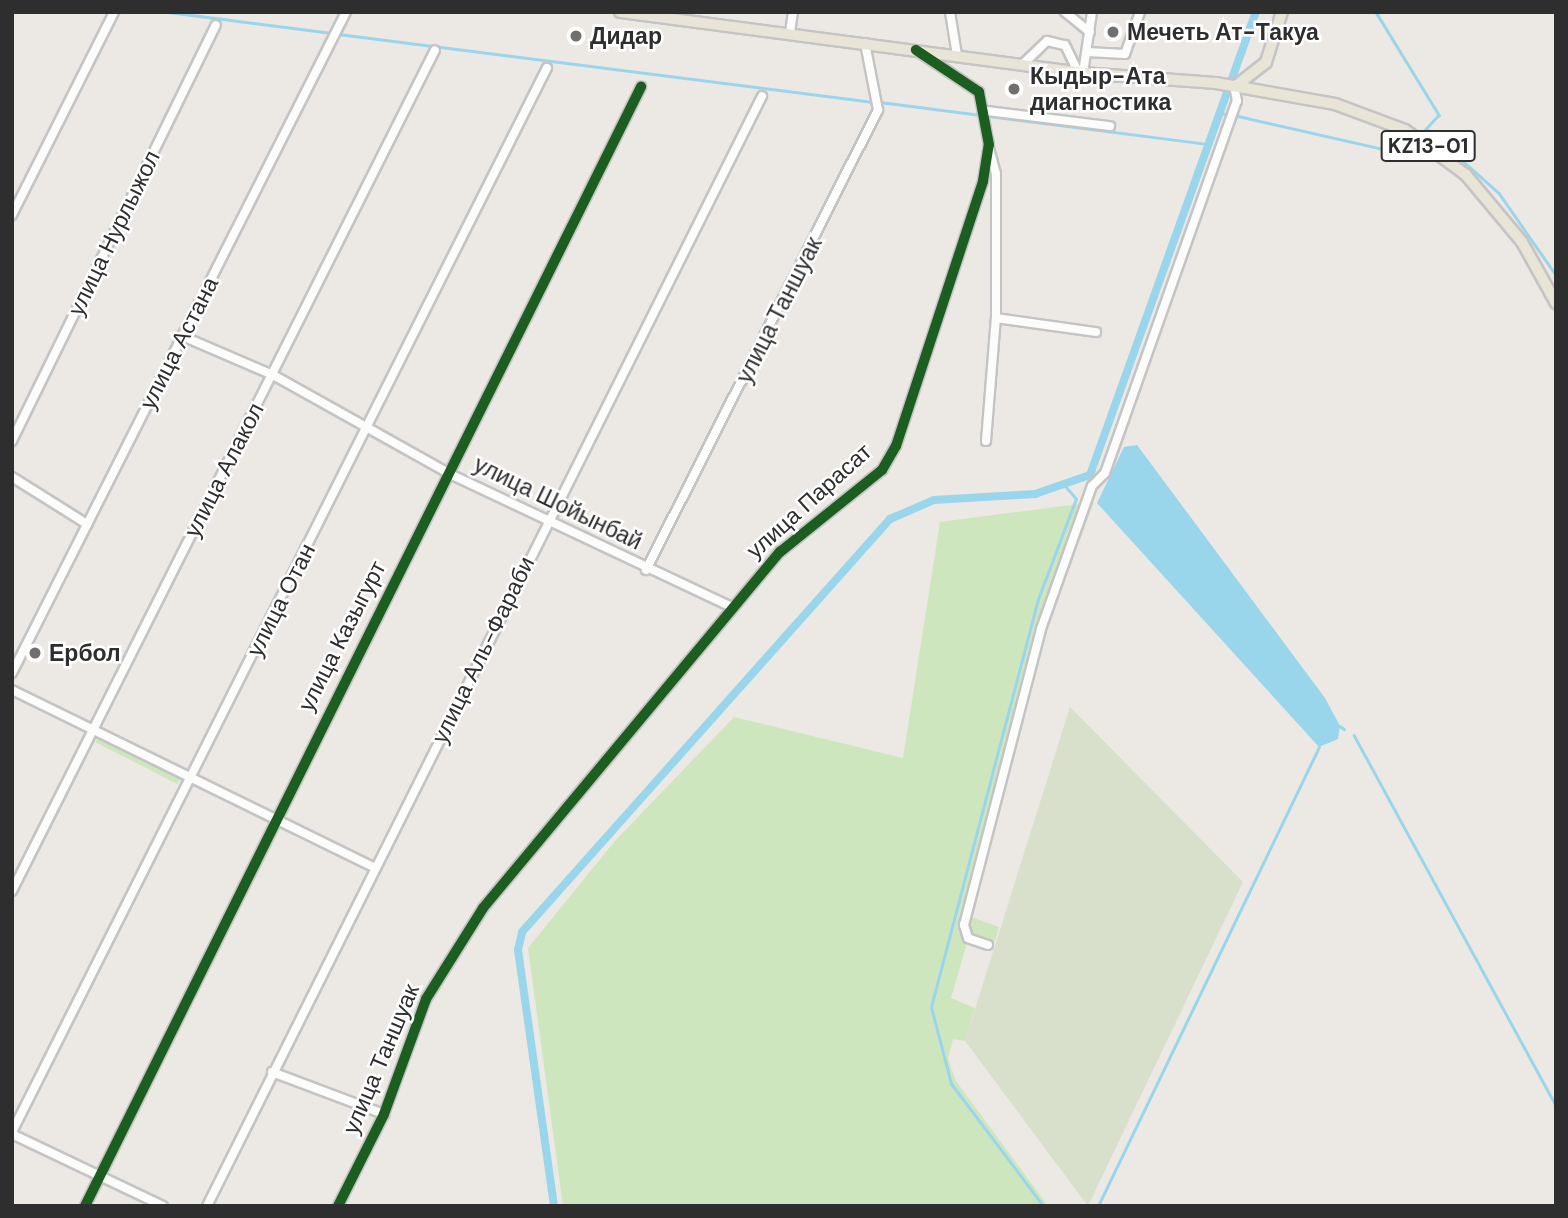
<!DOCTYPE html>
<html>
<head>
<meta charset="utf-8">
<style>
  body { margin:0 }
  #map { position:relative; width:1568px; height:1218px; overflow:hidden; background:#ece8e4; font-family:"DM Sans",sans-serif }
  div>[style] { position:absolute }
  .green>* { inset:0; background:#cee6be; transform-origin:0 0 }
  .cemetery>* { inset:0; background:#d8e0cc }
  .water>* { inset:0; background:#99d6ec }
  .stream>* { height:2.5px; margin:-1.25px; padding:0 1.25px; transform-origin:1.25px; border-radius:1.25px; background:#99d6ec }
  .canal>* { height:8px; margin:-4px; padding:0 4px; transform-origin:4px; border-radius:4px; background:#99d6ec }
  .roads { filter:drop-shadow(2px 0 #c5c4c5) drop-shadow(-2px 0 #c5c4c5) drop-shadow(0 2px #c5c4c5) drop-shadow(0 -2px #c5c4c5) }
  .minor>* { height:8px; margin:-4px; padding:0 4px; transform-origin:4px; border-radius:4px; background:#fcfcfb }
  .major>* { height:10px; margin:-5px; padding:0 5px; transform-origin:5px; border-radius:5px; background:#e8e4d6 }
  .cycleway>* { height:10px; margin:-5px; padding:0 5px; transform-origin:5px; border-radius:5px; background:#1b5e20 }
  .dots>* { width:19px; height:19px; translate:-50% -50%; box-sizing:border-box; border:4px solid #fff; border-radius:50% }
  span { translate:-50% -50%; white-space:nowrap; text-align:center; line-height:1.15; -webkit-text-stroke:5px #fff; paint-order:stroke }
  .shield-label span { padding:2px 5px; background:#fff; border:2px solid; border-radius:5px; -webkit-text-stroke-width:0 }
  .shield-label { font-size:21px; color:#2e2e2e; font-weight:700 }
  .poi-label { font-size:23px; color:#2e2e2e; font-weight:700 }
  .left { translate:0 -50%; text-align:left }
  .street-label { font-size:23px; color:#2e2e2e }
  .frame { position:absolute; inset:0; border:14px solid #2e2e2e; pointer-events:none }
</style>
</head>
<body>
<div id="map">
  <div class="green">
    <i style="clip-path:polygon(1094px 502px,1047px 628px,972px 912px,971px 917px,999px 927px,995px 941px,970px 933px,951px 998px,975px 1008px,965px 1041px,953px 1039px,948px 1059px,956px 1081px,1048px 1206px,563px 1206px,528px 948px,614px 842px,734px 717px,903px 758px,940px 522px)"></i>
    <i style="left:103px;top:727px;width:92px;height:17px;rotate:27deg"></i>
  </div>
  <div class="cemetery">
    <i style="clip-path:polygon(1070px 707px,1243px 882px,1088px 1206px,965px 1041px)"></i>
  </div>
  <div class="water">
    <i style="clip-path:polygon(1137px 445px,1325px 698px,1340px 726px,1338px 739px,1319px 747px,1097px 503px,1124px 447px)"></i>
  </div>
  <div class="stream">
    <i style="left:168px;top:12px;width:165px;rotate:7.3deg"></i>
    <i style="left:1376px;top:12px;width:121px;rotate:58.5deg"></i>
    <i style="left:1439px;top:115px;width:25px;rotate:132deg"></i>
    <i style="left:338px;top:34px;width:539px;rotate:7.24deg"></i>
    <i style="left:880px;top:102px;width:333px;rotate:7.3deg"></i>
    <i style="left:1221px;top:113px;width:5px;rotate:11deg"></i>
    <i style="left:1238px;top:116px;width:176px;rotate:12.8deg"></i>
    <i style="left:1410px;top:155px;width:6px;rotate:-51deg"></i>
    <i style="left:1428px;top:130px;width:95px;rotate:41.6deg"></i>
    <i style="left:1499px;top:193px;width:100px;rotate:55.2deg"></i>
    <i style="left:1340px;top:726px;width:5px;rotate:37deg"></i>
    <i style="left:1354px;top:735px;width:422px;rotate:61.4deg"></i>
    <i style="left:1043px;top:1206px;width:153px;rotate:-127deg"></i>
    <i style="left:951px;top:1084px;width:80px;rotate:-104.6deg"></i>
    <i style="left:931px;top:1007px;width:419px;rotate:-75.3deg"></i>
    <i style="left:1037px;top:602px;width:110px;rotate:-69.3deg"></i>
    <i style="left:1076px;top:499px;width:18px;rotate:-131deg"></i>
    <i style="left:1098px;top:1206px;width:509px;rotate:-64.29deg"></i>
  </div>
  <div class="canal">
    <i style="left:554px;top:1206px;width:259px;rotate:-98deg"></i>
    <i style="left:518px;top:950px;width:18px;rotate:-77deg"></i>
    <i style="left:522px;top:932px;width:553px;rotate:-48.3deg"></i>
    <i style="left:890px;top:519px;width:48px;rotate:-23.4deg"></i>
    <i style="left:934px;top:500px;width:101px;rotate:-3.4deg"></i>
    <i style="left:1035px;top:494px;width:58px;rotate:-19.1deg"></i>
    <i style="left:1090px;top:475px;width:492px;rotate:-70.3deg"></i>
  </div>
  <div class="roads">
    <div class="minor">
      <i style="left:950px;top:12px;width:44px;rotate:80.8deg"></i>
      <i style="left:1065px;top:12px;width:32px;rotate:39deg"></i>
      <i style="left:790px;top:33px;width:21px;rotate:-82deg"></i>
      <i style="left:1087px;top:52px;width:38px;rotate:3deg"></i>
      <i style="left:1125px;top:54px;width:45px;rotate:-70.3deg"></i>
      <i style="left:1023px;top:64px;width:33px;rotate:-44deg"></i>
      <i style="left:1047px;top:41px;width:18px;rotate:13deg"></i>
      <i style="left:1065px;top:45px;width:30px;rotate:64deg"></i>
      <i style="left:1083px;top:73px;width:62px;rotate:-81.6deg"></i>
      <i style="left:987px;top:111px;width:124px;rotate:7deg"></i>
      <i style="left:12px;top:215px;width:227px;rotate:-63.3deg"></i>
      <i style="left:996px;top:318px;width:101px;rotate:8deg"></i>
      <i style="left:182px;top:336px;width:99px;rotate:23.2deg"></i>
      <i style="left:273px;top:375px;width:201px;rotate:29.2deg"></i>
      <i style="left:448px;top:473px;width:313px;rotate:25.3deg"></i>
      <i style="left:12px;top:441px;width:463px;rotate:-63.9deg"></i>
      <i style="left:986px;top:441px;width:123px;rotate:-85.4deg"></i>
      <i style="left:996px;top:318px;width:144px;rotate:-90deg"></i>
      <i style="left:996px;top:174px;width:27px;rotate:-105deg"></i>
      <i style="left:12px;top:477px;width:89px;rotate:32.1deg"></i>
      <i style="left:646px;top:570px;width:515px;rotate:-63.24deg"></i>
      <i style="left:878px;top:110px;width:68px;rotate:-101deg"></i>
      <i style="left:12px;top:673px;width:741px;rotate:-63.19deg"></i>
      <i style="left:12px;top:690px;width:404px;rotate:26.1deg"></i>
      <i style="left:12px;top:891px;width:941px;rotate:-63.3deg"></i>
      <i style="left:988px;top:945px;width:21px;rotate:-161deg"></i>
      <i style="left:968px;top:938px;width:14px;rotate:-107deg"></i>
      <i style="left:964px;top:925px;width:306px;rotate:-75.4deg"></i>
      <i style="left:1041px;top:629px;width:152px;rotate:-70.4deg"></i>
      <i style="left:1092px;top:486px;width:18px;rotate:-45deg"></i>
      <i style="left:1105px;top:473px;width:48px;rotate:-70.4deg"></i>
      <i style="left:1121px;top:428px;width:347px;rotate:-70.5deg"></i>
      <i style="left:1237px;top:101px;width:15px;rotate:-101deg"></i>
      <i style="left:272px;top:1072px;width:120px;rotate:20.6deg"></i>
      <i style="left:12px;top:1132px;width:1191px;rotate:-63.31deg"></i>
      <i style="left:12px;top:1134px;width:167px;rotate:25.5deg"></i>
      <i style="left:85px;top:1206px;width:1250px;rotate:-63.58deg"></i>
      <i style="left:207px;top:1206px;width:1241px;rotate:-63.43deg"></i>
      <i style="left:338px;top:1206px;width:103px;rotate:-63.4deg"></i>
      <i style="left:384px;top:1114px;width:122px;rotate:-69.9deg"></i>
      <i style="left:426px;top:999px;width:107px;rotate:-57.9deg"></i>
      <i style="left:483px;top:908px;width:464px;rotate:-50.2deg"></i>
      <i style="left:780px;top:552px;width:131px;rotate:-38.8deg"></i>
      <i style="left:882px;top:470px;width:28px;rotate:-60deg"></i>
      <i style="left:896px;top:446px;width:279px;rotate:-71.8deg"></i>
      <i style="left:983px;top:181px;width:36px;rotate:-81deg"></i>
      <i style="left:989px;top:145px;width:54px;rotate:-100.7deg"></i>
      <i style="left:979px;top:92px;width:72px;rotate:-146.3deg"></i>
    </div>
    <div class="major">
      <i style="left:620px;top:12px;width:467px;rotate:7.5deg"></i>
      <i style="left:1083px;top:73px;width:133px;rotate:4.3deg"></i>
      <i style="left:1216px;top:83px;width:121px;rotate:10deg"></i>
      <i style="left:1335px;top:104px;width:75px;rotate:20.4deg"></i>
      <i style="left:1405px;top:130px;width:76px;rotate:36.4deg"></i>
      <i style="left:1466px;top:175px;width:87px;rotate:50.1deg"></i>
      <i style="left:1522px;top:242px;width:70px;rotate:60.9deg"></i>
      <i style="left:1237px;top:85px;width:37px;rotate:-38deg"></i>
      <i style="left:1266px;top:62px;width:52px;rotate:-72.3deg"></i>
    </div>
  </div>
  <div class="cycleway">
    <i style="left:85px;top:1206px;width:1250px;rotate:-63.58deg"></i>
    <i style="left:338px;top:1206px;width:103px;rotate:-63.4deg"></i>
    <i style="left:384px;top:1114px;width:122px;rotate:-69.9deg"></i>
    <i style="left:426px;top:999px;width:107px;rotate:-57.9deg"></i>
    <i style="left:483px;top:908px;width:464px;rotate:-50.2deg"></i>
    <i style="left:780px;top:552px;width:131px;rotate:-38.8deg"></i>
    <i style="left:882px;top:470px;width:28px;rotate:-60deg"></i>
    <i style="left:896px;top:446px;width:279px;rotate:-71.8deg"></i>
    <i style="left:983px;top:181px;width:36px;rotate:-81deg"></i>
    <i style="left:989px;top:145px;width:54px;rotate:-100.7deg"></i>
    <i style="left:979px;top:92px;width:76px;rotate:-146.3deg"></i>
  </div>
  <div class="dots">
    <i style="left:1113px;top:32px;background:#706f6e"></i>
    <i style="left:576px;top:36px;background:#706f6e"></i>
    <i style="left:1014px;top:89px;background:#706f6e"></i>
    <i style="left:35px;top:653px;background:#706f6e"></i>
  </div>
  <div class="shield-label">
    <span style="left:1428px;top:146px">KZ13-01</span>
  </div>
  <div class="poi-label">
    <span class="left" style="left:1127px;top:32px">Мечеть Ат-Такуа</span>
    <span class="left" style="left:590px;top:36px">Дидар</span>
    <span class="left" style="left:1030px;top:89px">Кыдыр-Ата<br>диагностика</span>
    <span class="left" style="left:49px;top:653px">Ербол</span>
  </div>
  <div class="street-label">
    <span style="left:114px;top:233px;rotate:-64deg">улица Нурлыжол</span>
    <span style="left:779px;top:310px;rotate:-63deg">улица Таншуак</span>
    <span style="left:179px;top:343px;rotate:-63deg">улица Астана</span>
    <span style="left:224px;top:470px;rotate:-63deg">улица Алакол</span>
    <span style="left:809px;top:501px;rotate:-42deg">улица Парасат</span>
    <span style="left:558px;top:503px;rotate:26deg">улица Шойынбай</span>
    <span style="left:281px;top:600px;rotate:-63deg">улица Отан</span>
    <span style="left:342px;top:636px;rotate:-63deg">улица Казыгурт</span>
    <span style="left:483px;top:650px;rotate:-64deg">улица Аль-Фараби</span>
    <span style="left:381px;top:1059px;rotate:-67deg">улица Таншуак</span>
  </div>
  <div class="frame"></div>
</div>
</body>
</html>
